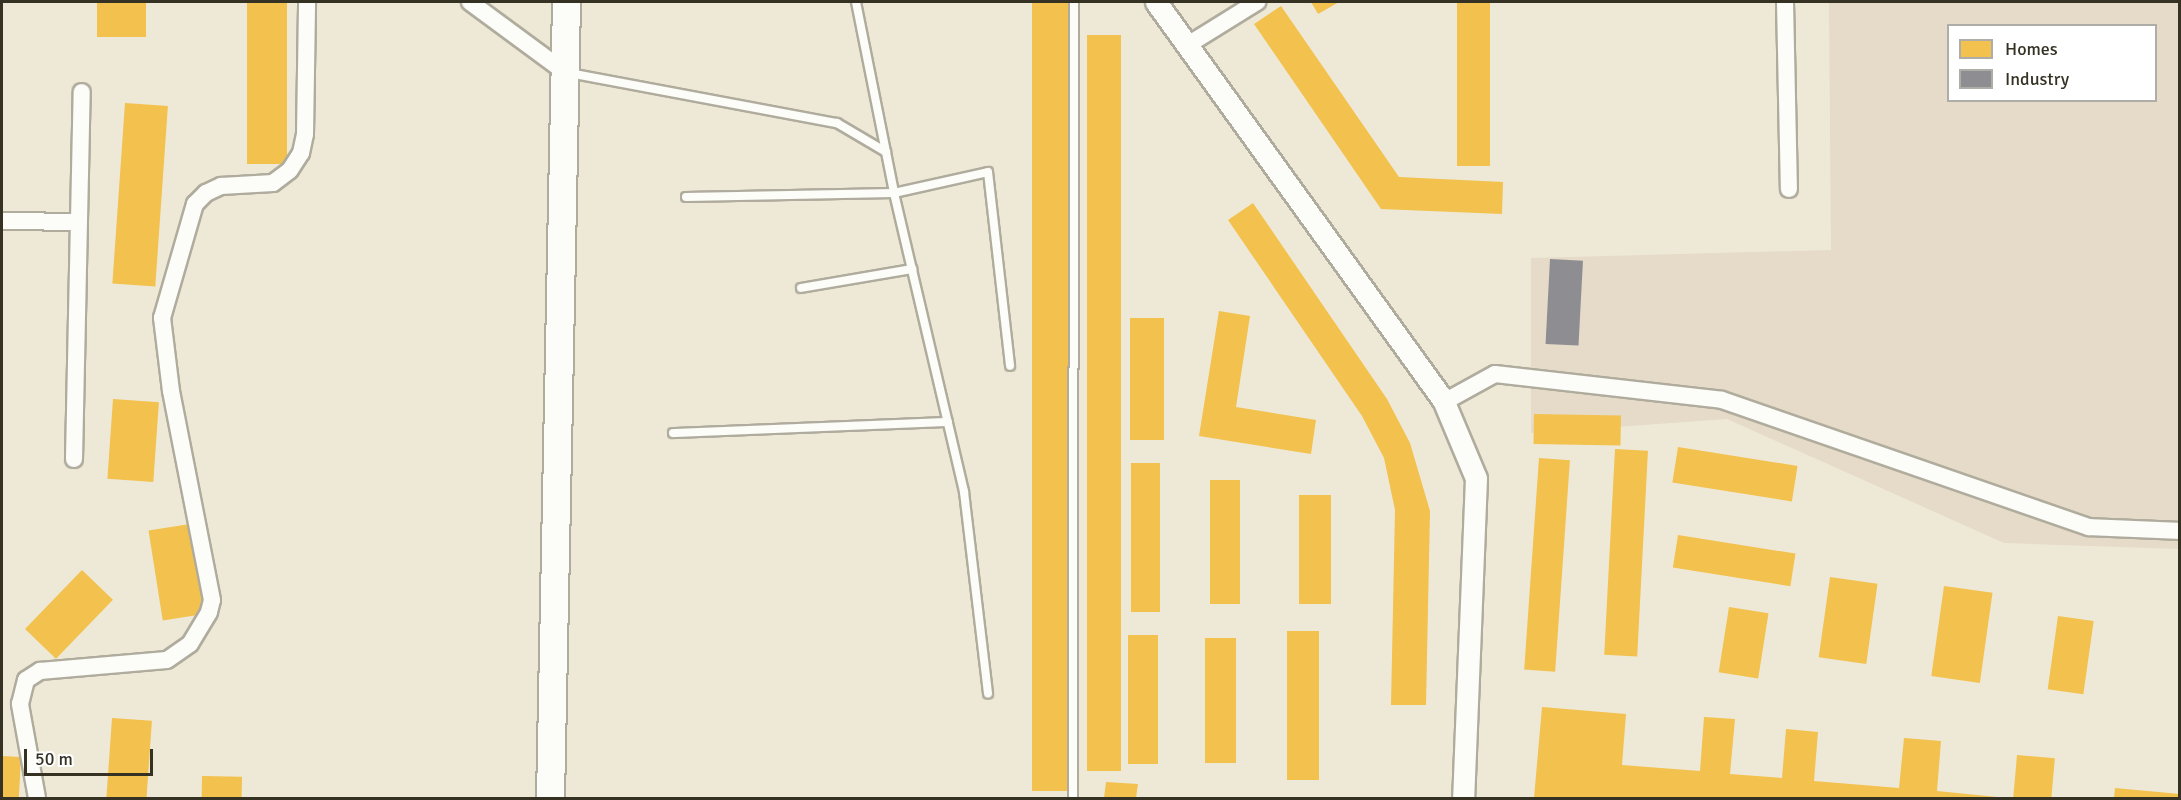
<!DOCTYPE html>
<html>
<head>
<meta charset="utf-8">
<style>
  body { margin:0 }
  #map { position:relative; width:2181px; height:800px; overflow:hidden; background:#eee9d6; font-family:Signika,sans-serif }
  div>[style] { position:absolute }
  .industrial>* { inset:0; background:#e6dac8 }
  .homes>* { inset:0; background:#f2c14e; transform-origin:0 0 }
  .industry>* { inset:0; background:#8d8d92; transform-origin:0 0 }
  .roads { filter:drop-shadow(2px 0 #b0ac9d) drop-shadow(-2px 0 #b0ac9d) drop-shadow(0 2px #b0ac9d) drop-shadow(0 -2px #b0ac9d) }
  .service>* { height:8px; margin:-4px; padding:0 4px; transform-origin:4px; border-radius:4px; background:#fcfcf9 }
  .minor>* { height:16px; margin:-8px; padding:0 8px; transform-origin:8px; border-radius:8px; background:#fcfcf9 }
  .tertiary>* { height:21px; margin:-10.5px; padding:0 10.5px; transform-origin:10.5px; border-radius:10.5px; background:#fcfcf9 }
  .primary>* { height:27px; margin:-13.5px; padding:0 13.5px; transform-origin:13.5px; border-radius:13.5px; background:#fcfcf9 }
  span { translate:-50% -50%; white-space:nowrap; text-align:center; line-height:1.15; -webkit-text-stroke:6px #fff; paint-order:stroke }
  .frame { position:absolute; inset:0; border:3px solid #353224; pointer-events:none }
  .legend { position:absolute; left:1947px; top:24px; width:210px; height:78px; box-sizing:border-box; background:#fff; border:2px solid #aeada7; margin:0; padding:8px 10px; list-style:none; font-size:18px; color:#353224 }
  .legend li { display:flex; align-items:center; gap:12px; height:30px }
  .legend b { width:30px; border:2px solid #aeada7 }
  .scale { position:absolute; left:24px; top:749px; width:129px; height:27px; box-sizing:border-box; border:3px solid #353224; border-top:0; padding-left:8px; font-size:18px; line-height:21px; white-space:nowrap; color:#353224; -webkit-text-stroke:4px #fff; paint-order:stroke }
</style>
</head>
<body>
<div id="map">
  <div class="industrial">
    <i style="clip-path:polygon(evenodd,1829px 2px,2179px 2px,2179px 549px,2004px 543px,1727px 419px,1531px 433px,1531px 258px,1831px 250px,1829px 2px,1948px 26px,2156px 26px,2156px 100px,1948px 100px,1948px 26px)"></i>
  </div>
  <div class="homes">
    <i style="left:97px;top:2px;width:49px;height:35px"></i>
    <i style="left:247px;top:2px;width:40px;height:162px"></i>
    <i style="left:1032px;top:2px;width:36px;height:789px"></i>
    <i style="clip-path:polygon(1311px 2px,1339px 2px,1318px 14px)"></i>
    <i style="left:1457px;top:2px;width:33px;height:164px"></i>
    <i style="clip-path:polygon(1281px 6px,1399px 177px,1503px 182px,1502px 214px,1381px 209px,1254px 24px)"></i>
    <i style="left:1087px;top:35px;width:34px;height:736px"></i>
    <i style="left:125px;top:103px;width:43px;height:181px;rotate:4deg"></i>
    <i style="clip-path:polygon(1253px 203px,1387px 399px,1410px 443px,1430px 511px,1426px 705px,1391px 705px,1395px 510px,1384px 458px,1362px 416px,1228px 220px)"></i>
    <i style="clip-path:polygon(1219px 311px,1250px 316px,1236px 407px,1316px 420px,1311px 454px,1199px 436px)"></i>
    <i style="left:1130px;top:318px;width:34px;height:122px"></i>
    <i style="left:113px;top:399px;width:46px;height:80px;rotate:4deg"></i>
    <i style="left:1534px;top:414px;width:87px;height:30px;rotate:1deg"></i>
    <i style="left:1678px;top:447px;width:121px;height:36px;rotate:9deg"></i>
    <i style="left:1615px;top:449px;width:33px;height:206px;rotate:3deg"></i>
    <i style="left:1539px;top:458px;width:31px;height:212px;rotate:4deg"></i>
    <i style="left:1131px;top:463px;width:29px;height:149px"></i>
    <i style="left:1210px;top:480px;width:30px;height:124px"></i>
    <i style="left:1299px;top:495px;width:32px;height:109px"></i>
    <i style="left:190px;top:524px;width:91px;height:42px;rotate:81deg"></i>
    <i style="left:1678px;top:535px;width:119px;height:33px;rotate:9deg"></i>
    <i style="left:82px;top:570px;width:43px;height:82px;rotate:44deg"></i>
    <i style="left:1830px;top:577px;width:48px;height:81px;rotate:8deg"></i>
    <i style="left:1944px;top:586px;width:49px;height:91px;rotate:8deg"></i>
    <i style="left:1729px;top:607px;width:40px;height:66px;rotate:9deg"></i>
    <i style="left:2058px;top:616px;width:36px;height:74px;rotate:8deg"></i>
    <i style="left:1287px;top:631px;width:32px;height:149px"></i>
    <i style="left:1128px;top:635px;width:30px;height:129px"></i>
    <i style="left:1205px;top:638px;width:31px;height:125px"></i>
    <i style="clip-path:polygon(1542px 707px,1626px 714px,1622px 765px,1700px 771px,1704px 717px,1735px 719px,1730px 774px,1782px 778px,1786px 729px,1818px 732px,1814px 781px,1899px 788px,1904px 738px,1941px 741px,1937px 791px,2007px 798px,1534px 798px)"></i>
    <i style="left:112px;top:718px;width:40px;height:80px;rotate:4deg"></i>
    <i style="left:2017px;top:755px;width:38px;height:43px;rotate:5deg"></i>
    <i style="left:2px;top:756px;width:19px;height:42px;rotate:3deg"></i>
    <i style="left:202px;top:776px;width:40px;height:22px;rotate:1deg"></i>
    <i style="clip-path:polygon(1106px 782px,1138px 784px,1136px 798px,1104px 798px)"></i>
    <i style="clip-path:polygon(2115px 788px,2180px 794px,2180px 798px,2114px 798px)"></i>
  </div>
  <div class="industry">
    <i style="left:1550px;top:259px;width:33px;height:85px;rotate:3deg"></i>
  </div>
  <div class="roads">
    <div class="service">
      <i style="left:856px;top:2px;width:195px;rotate:78.7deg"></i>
      <i style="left:894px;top:193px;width:307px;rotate:76.8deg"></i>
      <i style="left:964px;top:492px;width:203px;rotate:83.2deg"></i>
      <i style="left:569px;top:73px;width:273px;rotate:10.6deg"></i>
      <i style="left:837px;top:123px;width:57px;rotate:30.6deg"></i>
      <i style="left:686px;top:197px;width:208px;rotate:-1.1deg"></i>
      <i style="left:894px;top:193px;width:96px;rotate:-12.6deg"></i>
      <i style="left:988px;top:172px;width:195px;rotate:83.5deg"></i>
      <i style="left:801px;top:288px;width:113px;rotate:-9.7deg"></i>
      <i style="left:673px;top:433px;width:275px;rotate:-2.3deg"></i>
      <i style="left:1073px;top:798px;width:796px;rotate:-89.93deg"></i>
    </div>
    <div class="minor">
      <i style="left:470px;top:2px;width:118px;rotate:36.4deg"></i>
      <i style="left:1785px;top:2px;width:187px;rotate:88.8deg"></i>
      <i style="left:1186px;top:46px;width:84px;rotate:-31.8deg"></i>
      <i style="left:2px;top:221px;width:77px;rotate:0.7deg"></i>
      <i style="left:1444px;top:402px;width:58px;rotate:-28.8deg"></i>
      <i style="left:1495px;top:374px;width:228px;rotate:6.5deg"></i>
      <i style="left:1722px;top:400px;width:388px;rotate:19.1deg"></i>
      <i style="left:2089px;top:527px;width:91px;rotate:2.5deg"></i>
      <i style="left:74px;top:459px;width:367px;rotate:-88.8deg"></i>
      <i style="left:37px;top:798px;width:96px;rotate:-100.3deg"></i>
      <i style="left:20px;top:704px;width:25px;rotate:-76deg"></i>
      <i style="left:26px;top:680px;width:17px;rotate:-33deg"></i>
      <i style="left:40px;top:671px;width:127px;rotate:-5deg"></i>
      <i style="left:167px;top:660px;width:28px;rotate:-35deg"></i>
      <i style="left:190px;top:644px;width:37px;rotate:-59deg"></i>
      <i style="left:209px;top:612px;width:12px;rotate:-76deg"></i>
      <i style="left:212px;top:600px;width:213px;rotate:-101.1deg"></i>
      <i style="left:171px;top:391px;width:74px;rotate:-97deg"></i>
      <i style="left:162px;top:318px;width:119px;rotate:-73.9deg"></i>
      <i style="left:195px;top:204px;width:16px;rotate:-45deg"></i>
      <i style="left:206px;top:193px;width:17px;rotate:-25deg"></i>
      <i style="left:221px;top:186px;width:52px;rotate:-3.3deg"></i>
      <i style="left:273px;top:183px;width:21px;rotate:-37deg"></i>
      <i style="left:290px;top:170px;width:20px;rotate:-57deg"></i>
      <i style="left:301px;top:153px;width:19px;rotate:-78deg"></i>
      <i style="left:305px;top:134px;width:132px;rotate:-89.1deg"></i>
    </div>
    <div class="tertiary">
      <i style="left:1156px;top:2px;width:493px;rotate:54.2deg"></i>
      <i style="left:1444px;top:402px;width:82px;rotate:67.2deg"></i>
      <i style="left:1476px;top:478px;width:320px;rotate:92.3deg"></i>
    </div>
    <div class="primary">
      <i style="left:550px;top:798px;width:796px;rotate:-88.85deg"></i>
    </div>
  </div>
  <div class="frame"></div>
  <ul class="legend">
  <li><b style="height:16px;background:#f2c14e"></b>Homes</li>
  <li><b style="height:16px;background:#8d8d92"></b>Industry</li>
  </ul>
  <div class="scale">50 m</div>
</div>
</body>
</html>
